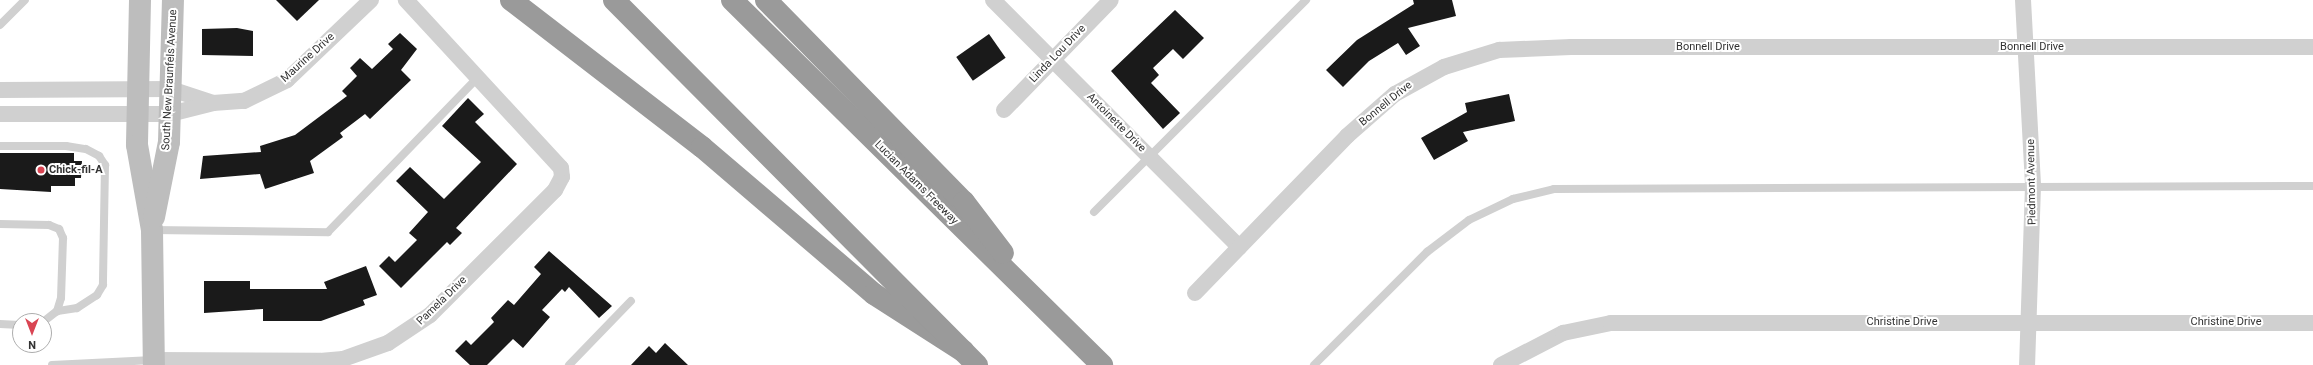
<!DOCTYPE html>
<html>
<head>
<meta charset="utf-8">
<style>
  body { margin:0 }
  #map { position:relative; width:2313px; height:365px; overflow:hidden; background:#fff; font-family:Roboto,sans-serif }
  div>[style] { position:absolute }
  .building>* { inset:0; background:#1a1a1a; transform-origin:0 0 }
  .lane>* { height:8px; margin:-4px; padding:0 4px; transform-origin:4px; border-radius:4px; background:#d0d0d0 }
  .street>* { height:16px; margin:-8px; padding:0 8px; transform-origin:8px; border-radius:8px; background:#d0d0d0 }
  .secondary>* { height:22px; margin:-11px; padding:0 11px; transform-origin:11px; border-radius:11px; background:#bdbdbd }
  .highway>* { height:22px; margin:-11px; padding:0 11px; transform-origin:11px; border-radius:11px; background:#9a9a9a }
  .dots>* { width:11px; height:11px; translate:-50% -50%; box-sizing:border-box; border:2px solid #fff; border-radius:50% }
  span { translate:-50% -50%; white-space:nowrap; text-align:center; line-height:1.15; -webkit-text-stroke:4px #fff; paint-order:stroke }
  .street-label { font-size:11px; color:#333 }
  .poi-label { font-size:11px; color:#333; font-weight:700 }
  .left { translate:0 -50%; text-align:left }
  .north { position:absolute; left:12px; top:313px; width:40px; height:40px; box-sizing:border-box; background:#fff; border:1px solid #adadad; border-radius:50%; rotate:180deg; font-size:11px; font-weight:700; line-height:16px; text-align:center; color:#333 }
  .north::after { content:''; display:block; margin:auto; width:14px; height:18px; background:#d94553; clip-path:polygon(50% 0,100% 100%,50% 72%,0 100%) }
</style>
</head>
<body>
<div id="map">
  <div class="building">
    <i style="clip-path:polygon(276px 0,319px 0,297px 21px)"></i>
    <i style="clip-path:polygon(1413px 0,1452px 0,1456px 16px,1408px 28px,1420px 46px,1406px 55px,1398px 43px,1369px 61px,1343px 87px,1326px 70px,1357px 40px,1414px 4px)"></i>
    <i style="clip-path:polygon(1175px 10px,1204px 38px,1183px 59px,1173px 49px,1153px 68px,1159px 75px,1151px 83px,1180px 113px,1163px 129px,1111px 71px)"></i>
    <i style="clip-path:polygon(237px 28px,253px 31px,253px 56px,202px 55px,202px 29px)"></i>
    <i style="clip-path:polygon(400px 33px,417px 49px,401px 70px,411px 80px,370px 119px,365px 114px,340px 133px,343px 137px,310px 161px,314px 173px,265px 189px,260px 174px,200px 179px,203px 156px,261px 152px,260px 146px,295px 135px,347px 96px,342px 91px,357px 76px,350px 68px,360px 58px,372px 69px,393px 49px,388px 44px)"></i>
    <i style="left:989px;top:34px;width:29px;height:40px;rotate:55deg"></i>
    <i style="clip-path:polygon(1509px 94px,1515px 121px,1463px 132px,1468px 141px,1434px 160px,1421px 138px,1467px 112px,1465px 103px)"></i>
    <i style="clip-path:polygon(468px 98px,484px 114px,475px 122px,517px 164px,456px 228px,462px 233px,450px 245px,447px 242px,401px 288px,379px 266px,389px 256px,395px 262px,417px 240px,409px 233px,428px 212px,396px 181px,410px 167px,444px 199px,481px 162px,442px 126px)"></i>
    <i style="clip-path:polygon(0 153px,74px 153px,74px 161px,82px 161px,81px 178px,75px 178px,75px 186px,51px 186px,51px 192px,0 189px)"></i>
    <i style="clip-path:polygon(549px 251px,612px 306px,599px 318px,569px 287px,565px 292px,562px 289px,542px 310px,550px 317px,523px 348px,513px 339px,487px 365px,470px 365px,455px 351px,466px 340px,471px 345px,494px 322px,491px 318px,508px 300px,514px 305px,541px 274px,534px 267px)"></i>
    <i style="clip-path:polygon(366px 266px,377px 295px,363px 300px,365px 305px,321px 321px,263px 321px,263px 309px,204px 313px,204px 281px,250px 281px,250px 289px,327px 289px,324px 282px)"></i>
    <i style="clip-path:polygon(665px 343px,688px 365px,631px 365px,649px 346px,656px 353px)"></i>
  </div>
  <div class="lane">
    <i style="left:0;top:25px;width:35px;rotate:-45deg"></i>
    <i style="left:0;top:146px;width:66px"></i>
    <i style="left:66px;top:146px;width:20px;rotate:9deg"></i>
    <i style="left:86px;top:149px;width:15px;rotate:28deg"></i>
    <i style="left:99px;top:156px;width:11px;rotate:56deg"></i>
    <i style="left:105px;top:165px;width:120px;rotate:91deg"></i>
    <i style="left:103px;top:285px;width:12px;rotate:121deg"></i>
    <i style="left:97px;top:295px;width:24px;rotate:147deg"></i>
    <i style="left:77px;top:308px;width:20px;rotate:171deg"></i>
    <i style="left:1094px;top:212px;width:300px;rotate:-45deg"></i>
    <i style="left:0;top:224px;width:49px;rotate:1.2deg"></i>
    <i style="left:49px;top:225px;width:11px;rotate:22deg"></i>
    <i style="left:59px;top:229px;width:10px;rotate:66deg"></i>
    <i style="left:63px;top:238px;width:60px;rotate:91.9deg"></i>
    <i style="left:61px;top:298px;width:14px;rotate:107deg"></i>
    <i style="left:57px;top:311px;width:16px;rotate:142deg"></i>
    <i style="left:152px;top:230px;width:176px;rotate:0.7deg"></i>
    <i style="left:328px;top:232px;width:216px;rotate:-45.9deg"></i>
    <i style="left:0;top:324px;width:20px;rotate:3deg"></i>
    <i style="left:52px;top:365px;width:101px;rotate:-2.8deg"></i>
    <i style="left:569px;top:365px;width:89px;rotate:-45.9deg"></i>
    <i style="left:1314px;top:365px;width:160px;rotate:-45deg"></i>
    <i style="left:1427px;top:252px;width:53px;rotate:-37.3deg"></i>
    <i style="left:1469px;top:220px;width:49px;rotate:-25.5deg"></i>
    <i style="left:1513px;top:199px;width:42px;rotate:-13.7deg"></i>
    <i style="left:1554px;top:189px;width:759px;rotate:-0.23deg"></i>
  </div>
  <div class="street">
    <i style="left:993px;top:0;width:349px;rotate:45.1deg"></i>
    <i style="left:2023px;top:0;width:186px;rotate:86.9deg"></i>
    <i style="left:2033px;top:186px;width:179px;rotate:91.9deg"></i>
    <i style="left:0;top:90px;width:171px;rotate:-0.3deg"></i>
    <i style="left:171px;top:89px;width:44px;rotate:18.4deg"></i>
    <i style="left:1004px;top:110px;width:153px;rotate:-45.8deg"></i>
    <i style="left:0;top:114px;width:170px"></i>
    <i style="left:170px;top:114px;width:44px;rotate:-14.3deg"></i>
    <i style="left:213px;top:103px;width:31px;rotate:-4deg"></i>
    <i style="left:244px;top:101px;width:48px;rotate:-26deg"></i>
    <i style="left:287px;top:80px;width:116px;rotate:-43.6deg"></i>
    <i style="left:1195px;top:293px;width:219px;rotate:-45.9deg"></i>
    <i style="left:1347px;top:136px;width:64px;rotate:-41.2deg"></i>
    <i style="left:1395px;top:94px;width:56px;rotate:-28.9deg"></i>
    <i style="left:1444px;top:67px;width:58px;rotate:-17.2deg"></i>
    <i style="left:1499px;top:50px;width:72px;rotate:-2.4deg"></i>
    <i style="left:1571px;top:47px;width:742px"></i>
    <i style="left:154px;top:360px;width:166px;rotate:0.3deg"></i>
    <i style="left:320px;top:361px;width:23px;rotate:-5deg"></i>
    <i style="left:343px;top:359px;width:48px;rotate:-19.6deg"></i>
    <i style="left:388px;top:343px;width:50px;rotate:-33.7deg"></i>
    <i style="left:430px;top:315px;width:177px;rotate:-45deg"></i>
    <i style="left:555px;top:190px;width:15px;rotate:-62deg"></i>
    <i style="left:562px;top:177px;width:9px;rotate:-96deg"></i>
    <i style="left:561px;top:168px;width:229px;rotate:-132.7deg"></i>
    <i style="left:1501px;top:365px;width:70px;rotate:-27.3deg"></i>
    <i style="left:1563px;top:333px;width:49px;rotate:-11.8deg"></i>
    <i style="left:1611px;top:323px;width:702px"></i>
  </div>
  <div class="secondary">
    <i style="left:140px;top:0;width:145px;rotate:91.2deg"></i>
    <i style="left:137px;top:145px;width:86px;rotate:80deg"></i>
    <i style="left:152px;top:230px;width:135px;rotate:89.2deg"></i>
    <i style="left:154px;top:217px;width:76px;rotate:-78.7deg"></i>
    <i style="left:169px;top:142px;width:142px;rotate:-88.4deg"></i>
  </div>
  <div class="highway">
    <i style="left:511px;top:0;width:241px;rotate:37.6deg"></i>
    <i style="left:702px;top:147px;width:226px;rotate:40.5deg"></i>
    <i style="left:874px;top:294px;width:106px;rotate:32.6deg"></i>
    <i style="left:614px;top:0;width:515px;rotate:45.16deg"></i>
    <i style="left:732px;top:0;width:520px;rotate:44.61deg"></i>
    <i style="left:766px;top:0;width:283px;rotate:45.6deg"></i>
    <i style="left:964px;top:202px;width:64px;rotate:52.6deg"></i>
  </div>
  <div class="dots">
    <i style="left:41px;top:170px;background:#d94553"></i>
  </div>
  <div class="street-label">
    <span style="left:1708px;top:47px">Bonnell Drive</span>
    <span style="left:2032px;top:47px">Bonnell Drive</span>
    <span style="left:1058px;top:54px;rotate:-46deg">Linda Lou Drive</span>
    <span style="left:308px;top:58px;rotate:-42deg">Maurine Drive</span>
    <span style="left:170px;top:80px;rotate:-87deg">South New Braunfels Avenue</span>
    <span style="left:1386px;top:104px;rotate:-39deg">Bonnell Drive</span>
    <span style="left:1116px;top:123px;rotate:45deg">Antoinette Drive</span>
    <span style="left:2032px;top:182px;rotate:-91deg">Piedmont Avenue</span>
    <span style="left:916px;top:183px;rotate:45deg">Lucian Adams Freeway</span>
    <span style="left:442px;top:301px;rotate:-44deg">Pamela Drive</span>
    <span style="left:1902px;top:322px">Christine Drive</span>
    <span style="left:2226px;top:322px">Christine Drive</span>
  </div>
  <div class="poi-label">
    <span class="left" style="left:49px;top:170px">Chick-fil-A</span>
  </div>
  <div class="north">N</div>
</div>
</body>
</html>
